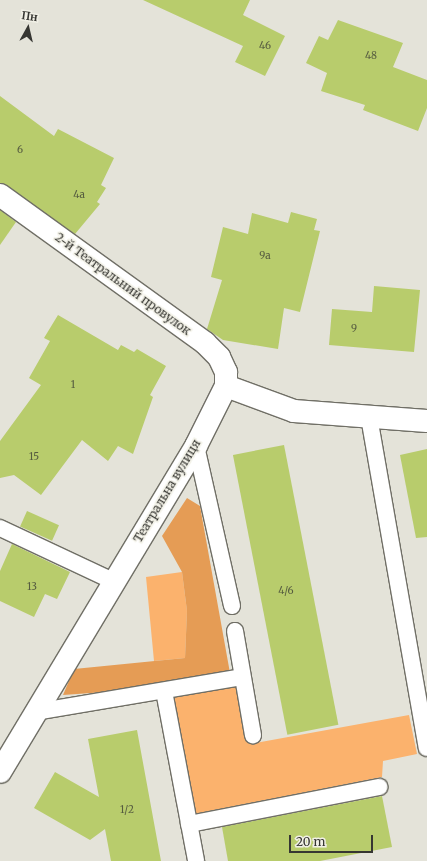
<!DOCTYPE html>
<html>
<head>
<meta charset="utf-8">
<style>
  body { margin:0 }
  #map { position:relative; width:427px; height:861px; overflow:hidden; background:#e4e3d9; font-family:Merriweather,serif }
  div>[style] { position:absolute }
  .green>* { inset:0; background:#fbb26d }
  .forest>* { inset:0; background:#e59c55 }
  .building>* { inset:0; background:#b8cc6c; transform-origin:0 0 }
  .roads { filter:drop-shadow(1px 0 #706f66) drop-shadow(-1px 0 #706f66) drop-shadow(0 1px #706f66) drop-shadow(0 -1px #706f66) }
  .service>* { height:16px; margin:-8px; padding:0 8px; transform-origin:8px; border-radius:8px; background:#fff }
  .minor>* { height:22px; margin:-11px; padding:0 11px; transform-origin:11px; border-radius:11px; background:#fff }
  span { translate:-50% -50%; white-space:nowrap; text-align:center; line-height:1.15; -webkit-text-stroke:3px #f1f0e6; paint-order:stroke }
  .number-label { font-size:10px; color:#565c40 }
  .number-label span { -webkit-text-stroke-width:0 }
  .street-label { font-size:12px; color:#363632 }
  .north { position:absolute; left:8px; top:8px; width:40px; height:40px; -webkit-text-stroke:3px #f1f0e6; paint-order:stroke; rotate:8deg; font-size:11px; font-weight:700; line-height:16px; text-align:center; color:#363632 }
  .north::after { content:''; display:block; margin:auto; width:14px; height:18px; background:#363632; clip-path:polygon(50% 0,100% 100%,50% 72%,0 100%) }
  .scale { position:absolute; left:289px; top:835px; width:84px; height:18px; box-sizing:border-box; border:2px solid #363632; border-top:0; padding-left:5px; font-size:12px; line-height:14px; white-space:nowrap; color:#363632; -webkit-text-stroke:3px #f1f0e6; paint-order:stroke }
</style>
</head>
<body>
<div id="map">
  <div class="green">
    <i style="clip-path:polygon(182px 572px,187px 611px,185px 658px,154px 661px,146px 577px)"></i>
    <i style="clip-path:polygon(237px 683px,250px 744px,409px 715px,417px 754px,383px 761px,382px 777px,194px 814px,171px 696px)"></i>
  </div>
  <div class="forest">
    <i style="clip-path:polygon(187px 498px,200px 506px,230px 673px,133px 690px,63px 695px,74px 669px,185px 658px,187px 611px,182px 572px,162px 536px)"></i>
  </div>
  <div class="building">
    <i style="clip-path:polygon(143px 0,250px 0,243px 15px,285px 36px,265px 76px,235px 62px,243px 46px)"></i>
    <i style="clip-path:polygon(338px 20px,403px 43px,393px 67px,427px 80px,427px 108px,418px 131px,363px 110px,365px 105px,321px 91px,327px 73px,306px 63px,319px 36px,328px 40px)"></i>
    <i style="clip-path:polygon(0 96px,54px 136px,58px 129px,114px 158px,101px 185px,106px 188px,97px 202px,100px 204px,75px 234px,0 183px)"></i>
    <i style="clip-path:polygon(0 210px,16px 222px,0 245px)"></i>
    <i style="clip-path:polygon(291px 212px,317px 219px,314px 230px,320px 231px,300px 312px,284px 308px,278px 349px,223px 340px,207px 329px,222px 280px,211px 277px,223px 227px,248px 234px,252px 213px,288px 223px)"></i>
    <i style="clip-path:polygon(374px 286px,420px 290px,414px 352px,329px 345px,332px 309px,372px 312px)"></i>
    <i style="clip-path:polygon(58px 315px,118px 350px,121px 345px,134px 352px,137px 349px,166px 366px,150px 395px,153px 397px,133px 454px,118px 446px,108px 461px,82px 440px,41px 495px,14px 475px,0 478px,0 441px,41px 385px,29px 378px,50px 341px,44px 338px)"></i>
    <i style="left:284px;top:445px;width:285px;height:52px;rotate:79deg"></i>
    <i style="clip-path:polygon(427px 449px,427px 537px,416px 538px,400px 455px)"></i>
    <i style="left:27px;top:511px;width:35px;height:17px;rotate:24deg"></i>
    <i style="clip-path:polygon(12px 544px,70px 572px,57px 599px,45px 594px,34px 617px,0 601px,0 571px)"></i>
    <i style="clip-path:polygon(137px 730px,161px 861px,111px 861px,105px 829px,90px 840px,34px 808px,55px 772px,99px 797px,88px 739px)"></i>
    <i style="clip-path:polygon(382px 796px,392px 847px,320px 861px,228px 861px,222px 827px)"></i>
  </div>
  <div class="roads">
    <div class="service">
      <i style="left:369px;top:417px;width:336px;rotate:80.1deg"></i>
      <i style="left:196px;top:446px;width:164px;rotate:77.3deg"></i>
      <i style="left:0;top:528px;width:125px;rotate:25.1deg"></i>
      <i style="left:235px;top:631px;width:106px;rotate:80.2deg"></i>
      <i style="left:164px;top:691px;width:173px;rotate:79.3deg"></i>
      <i style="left:35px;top:712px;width:209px;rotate:-9.6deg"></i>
      <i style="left:189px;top:824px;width:194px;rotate:-11deg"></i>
    </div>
    <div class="minor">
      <i style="left:0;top:195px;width:253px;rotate:35.8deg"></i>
      <i style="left:205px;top:343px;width:20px;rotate:45deg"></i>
      <i style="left:219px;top:357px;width:17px;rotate:65deg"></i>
      <i style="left:226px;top:372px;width:14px;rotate:90deg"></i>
      <i style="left:226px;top:386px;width:67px;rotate:116.6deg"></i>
      <i style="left:196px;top:446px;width:380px;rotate:121deg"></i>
      <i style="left:226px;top:386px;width:72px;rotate:20.2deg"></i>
      <i style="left:294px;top:411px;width:133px;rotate:4.3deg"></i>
    </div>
  </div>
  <div class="number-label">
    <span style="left:265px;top:46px">46</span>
    <span style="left:371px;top:56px">48</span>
    <span style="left:20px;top:150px">6</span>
    <span style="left:79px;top:195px">4а</span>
    <span style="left:265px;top:256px">9а</span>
    <span style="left:354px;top:329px">9</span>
    <span style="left:73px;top:385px">1</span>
    <span style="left:34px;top:457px">15</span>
    <span style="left:32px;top:587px">13</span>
    <span style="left:286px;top:591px">4/6</span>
    <span style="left:127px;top:810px">1/2</span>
  </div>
  <div class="street-label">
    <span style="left:123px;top:284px;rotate:36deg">2-й Театральний провулок</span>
    <span style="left:167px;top:491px;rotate:-59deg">Театральна вулиця</span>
  </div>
  <div class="north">Пн</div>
  <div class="scale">20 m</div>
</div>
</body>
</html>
